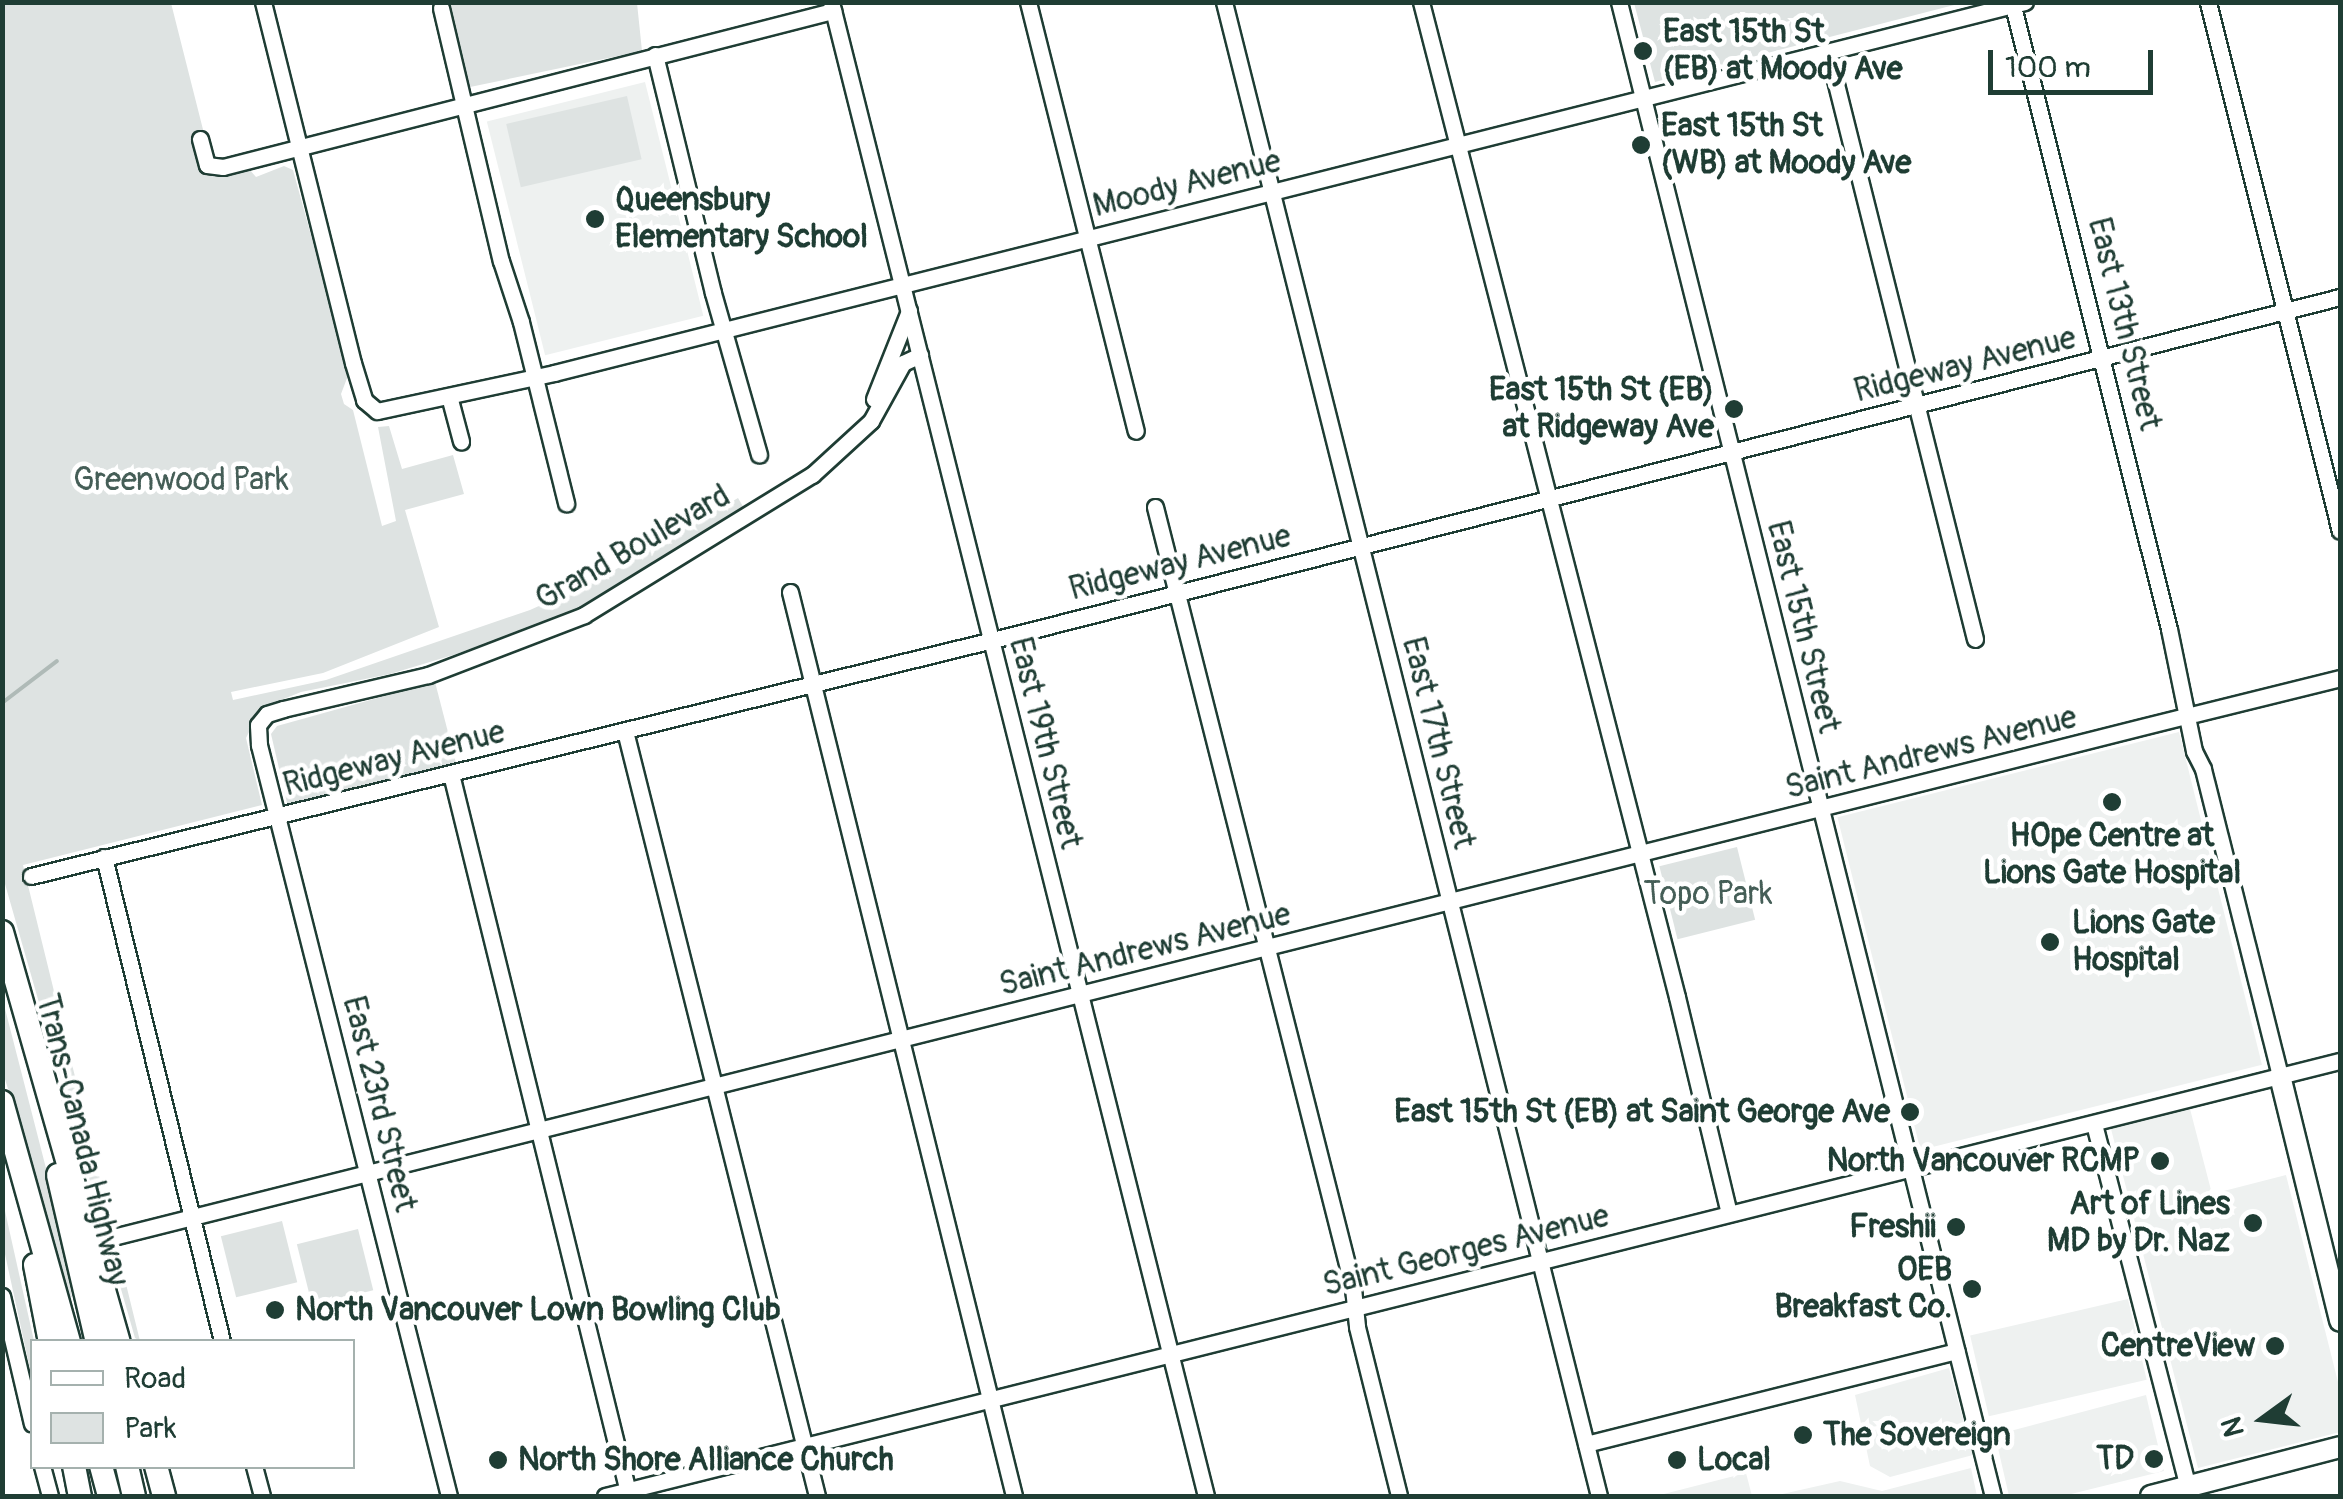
<!DOCTYPE html>
<html>
<head>
<meta charset="utf-8">
<style>
  body { margin:0 }
  #map { position:relative; width:2343px; height:1499px; overflow:hidden; background:#fff; font-family:Pangolin,sans-serif }
  div>[style] { position:absolute }
  .built>* { inset:0; background:#eef1f0; transform-origin:0 0 }
  .green>* { inset:0; background:#dee3e2; transform-origin:0 0 }
  .stream>* { height:4px; margin:-2px; padding:0 2px; transform-origin:2px; border-radius:2px; background:#afbab7 }
  .roads { filter:drop-shadow(2px 0 #1f3d34) drop-shadow(-2px 0 #1f3d34) drop-shadow(0 2px #1f3d34) drop-shadow(0 -2px #1f3d34) }
  .minor>* { height:15px; margin:-7.5px; padding:0 7.5px; transform-origin:7.5px; border-radius:7.5px; background:#fff }
  .major>* { height:20px; margin:-10px; padding:0 10px; transform-origin:10px; border-radius:10px; background:#fff }
  .highway>* { height:22px; margin:-11px; padding:0 11px; transform-origin:11px; border-radius:11px; background:#fff }
  .dots>* { width:28px; height:28px; translate:-50% -50%; box-sizing:border-box; border:5px solid #fff; border-radius:50% }
  span { translate:-50% -50%; white-space:nowrap; text-align:center; line-height:1.15; -webkit-text-stroke:9px #fff; paint-order:stroke }
  .poi-label { font-size:32px; color:#1f3d34; font-weight:700 }
  .left { translate:0 -50%; text-align:left }
  .right { translate:-100% -50%; text-align:right }
  .street-label { font-size:32px; color:#1f3d34 }
  .park-label { font-size:32px; color:#455e57 }
  .frame { position:absolute; inset:0; border:5px solid #1f3d34; pointer-events:none }
  .legend { position:absolute; left:30px; top:1339px; width:325px; height:130px; box-sizing:border-box; background:#fff; border:2px solid #a5b1ae; margin:0; padding:12px 18px; list-style:none; font-size:30px; color:#1f3d34 }
  .legend li { display:flex; align-items:center; gap:20px; height:50px }
  .legend b { width:50px; border:2px solid #a5b1ae }
  .north { position:absolute; left:2213px; top:1369px; width:100px; height:100px; -webkit-text-stroke:8px #fff; paint-order:stroke; rotate:255deg; font-size:28px; font-weight:700; line-height:40px; text-align:center; color:#1f3d34 }
  .north::after { content:''; display:block; margin:auto; width:35px; height:45px; background:#1f3d34; clip-path:polygon(50% 0,100% 100%,50% 72%,0 100%) }
  .scale { position:absolute; left:1988px; top:50px; width:165px; height:45px; box-sizing:border-box; border:5px solid #1f3d34; border-top:0; padding-left:12px; font-size:30px; line-height:35px; white-space:nowrap; color:#1f3d34; -webkit-text-stroke:8px #fff; paint-order:stroke }
</style>
</head>
<body>
<div id="map">
  <div class="built">
    <i style="left:645px;top:82px;width:241px;height:163px;rotate:76deg"></i>
    <i style="left:2179px;top:732px;width:343px;height:352px;rotate:76deg"></i>
    <i style="clip-path:polygon(2189px 1105px,2212px 1194px,2286px 1175px,2340px 1390px,2340px 1432px,2198px 1468px,2110px 1125px)"></i>
    <i style="left:2128px;top:1299px;width:83px;height:162px;rotate:77deg"></i>
    <i style="clip-path:polygon(1949px 1368px,1973px 1455px,1890px 1477px,1870px 1466px,1855px 1395px)"></i>
    <i style="clip-path:polygon(2146px 1395px,2164px 1471px,2063px 1496px,2009px 1496px,1995px 1435px)"></i>
    <i style="clip-path:polygon(1971px 1468px,1977px 1496px,1774px 1496px,1840px 1481px,1882px 1491px)"></i>
    <i style="clip-path:polygon(1746px 1473px,1752px 1496px,1656px 1496px)"></i>
  </div>
  <div class="green">
    <i style="clip-path:polygon(3px 3px,171px 3px,214px 173px,249px 169px,256px 177px,284px 166px,293px 170px,349px 373px,341px 394px,344px 404px,353px 410px,382px 526px,396px 521px,378px 427px,389px 426px,402px 469px,453px 455px,464px 494px,405px 510px,439px 627px,323px 673px,231px 692px,233px 700px,326px 680px,530px 610px,601px 578px,738px 498px,744px 508px,584px 609px,453px 655px,390px 674px,301px 692px,261px 708px,246px 738px,262px 805px,23px 865px,140px 1341px,135px 1338px,3px 877px)"></i>
    <i style="clip-path:polygon(449px 3px,637px 3px,642px 51px,470px 87px)"></i>
    <i style="clip-path:polygon(1634px 3px,1634px 2px,1962px 3px,1655px 82px)"></i>
    <i style="left:627px;top:96px;width:65px;height:124px;rotate:77deg"></i>
    <i style="clip-path:polygon(435px 682px,457px 767px,293px 807px,287px 803px,271px 734px,277px 726px)"></i>
    <i style="left:1737px;top:847px;width:75px;height:80px;rotate:76deg"></i>
    <i style="clip-path:polygon(2px 997px,57px 1211px,72px 1297px,67px 1298px,36px 1177px,3px 1073px)"></i>
    <i style="clip-path:polygon(3px 1202px,34px 1341px,32px 1378px,3px 1245px)"></i>
    <i style="left:282px;top:1221px;width:63px;height:63px;rotate:76deg"></i>
    <i style="left:358px;top:1229px;width:63px;height:63px;rotate:76deg"></i>
  </div>
  <div class="stream">
    <i style="left:2px;top:703px;width:69px;rotate:-37.4deg"></i>
  </div>
  <div class="roads">
    <div class="minor">
      <i style="left:263px;top:2px;width:372px;rotate:76deg"></i>
      <i style="left:353px;top:363px;width:39px;rotate:73deg"></i>
      <i style="left:364px;top:400px;width:17px;rotate:40deg"></i>
      <i style="left:377px;top:411px;width:181px;rotate:-12.1deg"></i>
      <i style="left:554px;top:373px;width:1517px;rotate:-14.16deg"></i>
      <i style="left:831px;top:2px;width:1540px;rotate:75.91deg"></i>
      <i style="left:1028px;top:2px;width:442px;rotate:75.9deg"></i>
      <i style="left:1224px;top:2px;width:1540px;rotate:75.91deg"></i>
      <i style="left:1421px;top:2px;width:1027px;rotate:75.57deg"></i>
      <i style="left:1677px;top:997px;width:222px;rotate:76.5deg"></i>
      <i style="left:1619px;top:2px;width:1540px;rotate:75.95deg"></i>
      <i style="left:2012px;top:2px;width:646px;rotate:75.94deg"></i>
      <i style="left:2169px;top:629px;width:125px;rotate:78.4deg"></i>
      <i style="left:2194px;top:751px;width:20px;rotate:63deg"></i>
      <i style="left:2203px;top:769px;width:317px;rotate:75.9deg"></i>
      <i style="left:2208px;top:2px;width:545px;rotate:75.99deg"></i>
      <i style="left:441px;top:8px;width:260px;rotate:76.7deg"></i>
      <i style="left:501px;top:261px;width:64px;rotate:71.8deg"></i>
      <i style="left:521px;top:322px;width:187px;rotate:76deg"></i>
      <i style="left:1828px;top:52px;width:605px;rotate:75.94deg"></i>
      <i style="left:655px;top:55px;width:245px;rotate:76.3deg"></i>
      <i style="left:713px;top:293px;width:168px;rotate:74.1deg"></i>
      <i style="left:200px;top:139px;width:27px;rotate:75deg"></i>
      <i style="left:207px;top:165px;width:16px;rotate:7deg"></i>
      <i style="left:223px;top:167px;width:630px;rotate:-14.35deg"></i>
      <i style="left:449px;top:396px;width:47px;rotate:75.1deg"></i>
      <i style="left:874px;top:399px;width:95px;rotate:-68.3deg"></i>
      <i style="left:1155px;top:507px;width:806px;rotate:75.77deg"></i>
      <i style="left:1353px;top:1288px;width:39px;rotate:84deg"></i>
      <i style="left:1357px;top:1327px;width:174px;rotate:76deg"></i>
      <i style="left:790px;top:592px;width:931px;rotate:76.08deg"></i>
      <i style="left:2195px;top:714px;width:149px;rotate:-13.9deg"></i>
      <i style="left:625px;top:731px;width:789px;rotate:75.91deg"></i>
      <i style="left:451px;top:774px;width:744px;rotate:76.15deg"></i>
      <i style="left:104px;top:857px;width:499px;rotate:76.3deg"></i>
      <i style="left:31px;top:876px;width:1003px;rotate:-13.79deg"></i>
      <i style="left:1005px;top:637px;width:1378px;rotate:-14.29deg"></i>
      <i style="left:2094px;top:1124px;width:375px;rotate:75.5deg"></i>
      <i style="left:117px;top:1236px;width:2133px;rotate:-14.11deg"></i>
      <i style="left:2px;top:1296px;width:131px;rotate:76.8deg"></i>
      <i style="left:1586px;top:1444px;width:382px;rotate:-14.1deg"></i>
      <i style="left:42px;top:1466px;width:31px;rotate:75deg"></i>
      <i style="left:254px;top:1466px;width:31px;rotate:75deg"></i>
      <i style="left:449px;top:1496px;width:775px;rotate:-104.2deg"></i>
      <i style="left:259px;top:745px;width:20px;rotate:-93deg"></i>
      <i style="left:258px;top:725px;width:14px;rotate:-51deg"></i>
      <i style="left:267px;top:714px;width:17px;rotate:-17deg"></i>
      <i style="left:283px;top:709px;width:149px;rotate:-13.2deg"></i>
      <i style="left:428px;top:675px;width:167px;rotate:-21deg"></i>
      <i style="left:584px;top:615px;width:268px;rotate:-31.6deg"></i>
      <i style="left:812px;top:475px;width:80px;rotate:-42.5deg"></i>
      <i style="left:871px;top:421px;width:66px;rotate:-61.1deg"></i>
      <i style="left:903px;top:363px;width:19px;rotate:-25deg"></i>
      <i style="left:605px;top:1496px;width:1789px;rotate:-14.08deg"></i>
    </div>
    <div class="major">
      <i style="left:2280px;top:1076px;width:252px;rotate:76.2deg"></i>
      <i style="left:2151px;top:1496px;width:195px;rotate:-14.5deg"></i>
    </div>
    <div class="highway">
      <i style="left:2px;top:932px;width:426px;rotate:74.1deg"></i>
      <i style="left:2px;top:1102px;width:249px;rotate:74.4deg"></i>
      <i style="left:58px;top:1175px;width:171px;rotate:76.9deg"></i>
      <i style="left:35px;top:1265px;width:78px;rotate:79deg"></i>
      <i style="left:74px;top:1466px;width:31px;rotate:79deg"></i>
      <i style="left:101px;top:1466px;width:31px;rotate:75deg"></i>
      <i style="left:127px;top:1466px;width:31px;rotate:77deg"></i>
      <i style="left:156px;top:1466px;width:31px;rotate:75deg"></i>
    </div>
  </div>
  <div class="dots">
    <i style="left:1643px;top:51px;background:#1f3d34"></i>
    <i style="left:1641px;top:145px;background:#1f3d34"></i>
    <i style="left:595px;top:219px;background:#1f3d34"></i>
    <i style="left:1734px;top:409px;background:#1f3d34"></i>
    <i style="left:2112px;top:802px;background:#1f3d34"></i>
    <i style="left:2050px;top:942px;background:#1f3d34"></i>
    <i style="left:1910px;top:1112px;background:#1f3d34"></i>
    <i style="left:2160px;top:1161px;background:#1f3d34"></i>
    <i style="left:2253px;top:1223px;background:#1f3d34"></i>
    <i style="left:1956px;top:1227px;background:#1f3d34"></i>
    <i style="left:1972px;top:1289px;background:#1f3d34"></i>
    <i style="left:275px;top:1310px;background:#1f3d34"></i>
    <i style="left:2275px;top:1346px;background:#1f3d34"></i>
    <i style="left:1803px;top:1435px;background:#1f3d34"></i>
    <i style="left:2154px;top:1459px;background:#1f3d34"></i>
    <i style="left:498px;top:1460px;background:#1f3d34"></i>
    <i style="left:1677px;top:1460px;background:#1f3d34"></i>
  </div>
  <div class="poi-label">
    <span class="left" style="left:1663px;top:51px">East 15th St<br>(EB) at Moody Ave</span>
    <span class="left" style="left:1661px;top:145px">East 15th St<br>(WB) at Moody Ave</span>
    <span class="left" style="left:615px;top:219px">Queensbury<br>Elementary School</span>
    <span class="right" style="left:1714px;top:409px">East 15th St (EB)<br>at Ridgeway Ave</span>
    <span style="left:2112px;top:855px">HOpe Centre at<br>Lions Gate Hospital</span>
    <span class="left" style="left:2072px;top:942px">Lions Gate<br>Hospital</span>
    <span class="right" style="left:1890px;top:1112px">East 15th St (EB) at Saint George Ave</span>
    <span class="right" style="left:2140px;top:1161px">North Vancouver RCMP</span>
    <span class="right" style="left:2230px;top:1223px">Art of Lines<br>MD by Dr. Naz</span>
    <span class="right" style="left:1936px;top:1227px">Freshii</span>
    <span class="right" style="left:1952px;top:1289px">OEB<br>Breakfast Co.</span>
    <span class="left" style="left:295px;top:1310px">North Vancouver Lown Bowling Club</span>
    <span class="right" style="left:2255px;top:1346px">CentreView</span>
    <span class="left" style="left:1823px;top:1435px">The Sovereign</span>
    <span class="right" style="left:2134px;top:1459px">TD</span>
    <span class="left" style="left:518px;top:1460px">North Shore Alliance Church</span>
    <span class="left" style="left:1697px;top:1460px">Local</span>
  </div>
  <div class="street-label">
    <span style="left:1187px;top:184px;rotate:-14deg">Moody Avenue</span>
    <span style="left:2124px;top:324px;rotate:76deg">East 13th Street</span>
    <span style="left:1965px;top:365px;rotate:-14deg">Ridgeway Avenue</span>
    <span style="left:633px;top:548px;rotate:-30deg">Grand Boulevard</span>
    <span style="left:1180px;top:563px;rotate:-14deg">Ridgeway Avenue</span>
    <span style="left:1803px;top:627px;rotate:76deg">East 15th Street</span>
    <span style="left:1045px;top:743px;rotate:76deg">East 19th Street</span>
    <span style="left:1438px;top:743px;rotate:76deg">East 17th Street</span>
    <span style="left:1931px;top:753px;rotate:-14deg">Saint Andrews Avenue</span>
    <span style="left:394px;top:759px;rotate:-14deg">Ridgeway Avenue</span>
    <span style="left:1145px;top:950px;rotate:-14deg">Saint Andrews Avenue</span>
    <span style="left:379px;top:1104px;rotate:76deg">East 23rd Street</span>
    <span style="left:82px;top:1140px;rotate:76deg">Trans-Canada Highway</span>
    <span style="left:1466px;top:1251px;rotate:-14deg">Saint Georges Avenue</span>
  </div>
  <div class="park-label">
    <span style="left:181px;top:480px">Greenwood Park</span>
    <span style="left:1708px;top:894px">Topo Park</span>
  </div>
  <div class="frame"></div>
  <ul class="legend">
  <li><b style="height:12px;background:#fff"></b>Road</li>
  <li><b style="height:28px;background:#dee3e2"></b>Park</li>
  </ul>
  <div class="north">N</div>
  <div class="scale">100 m</div>
</div>
</body>
</html>
